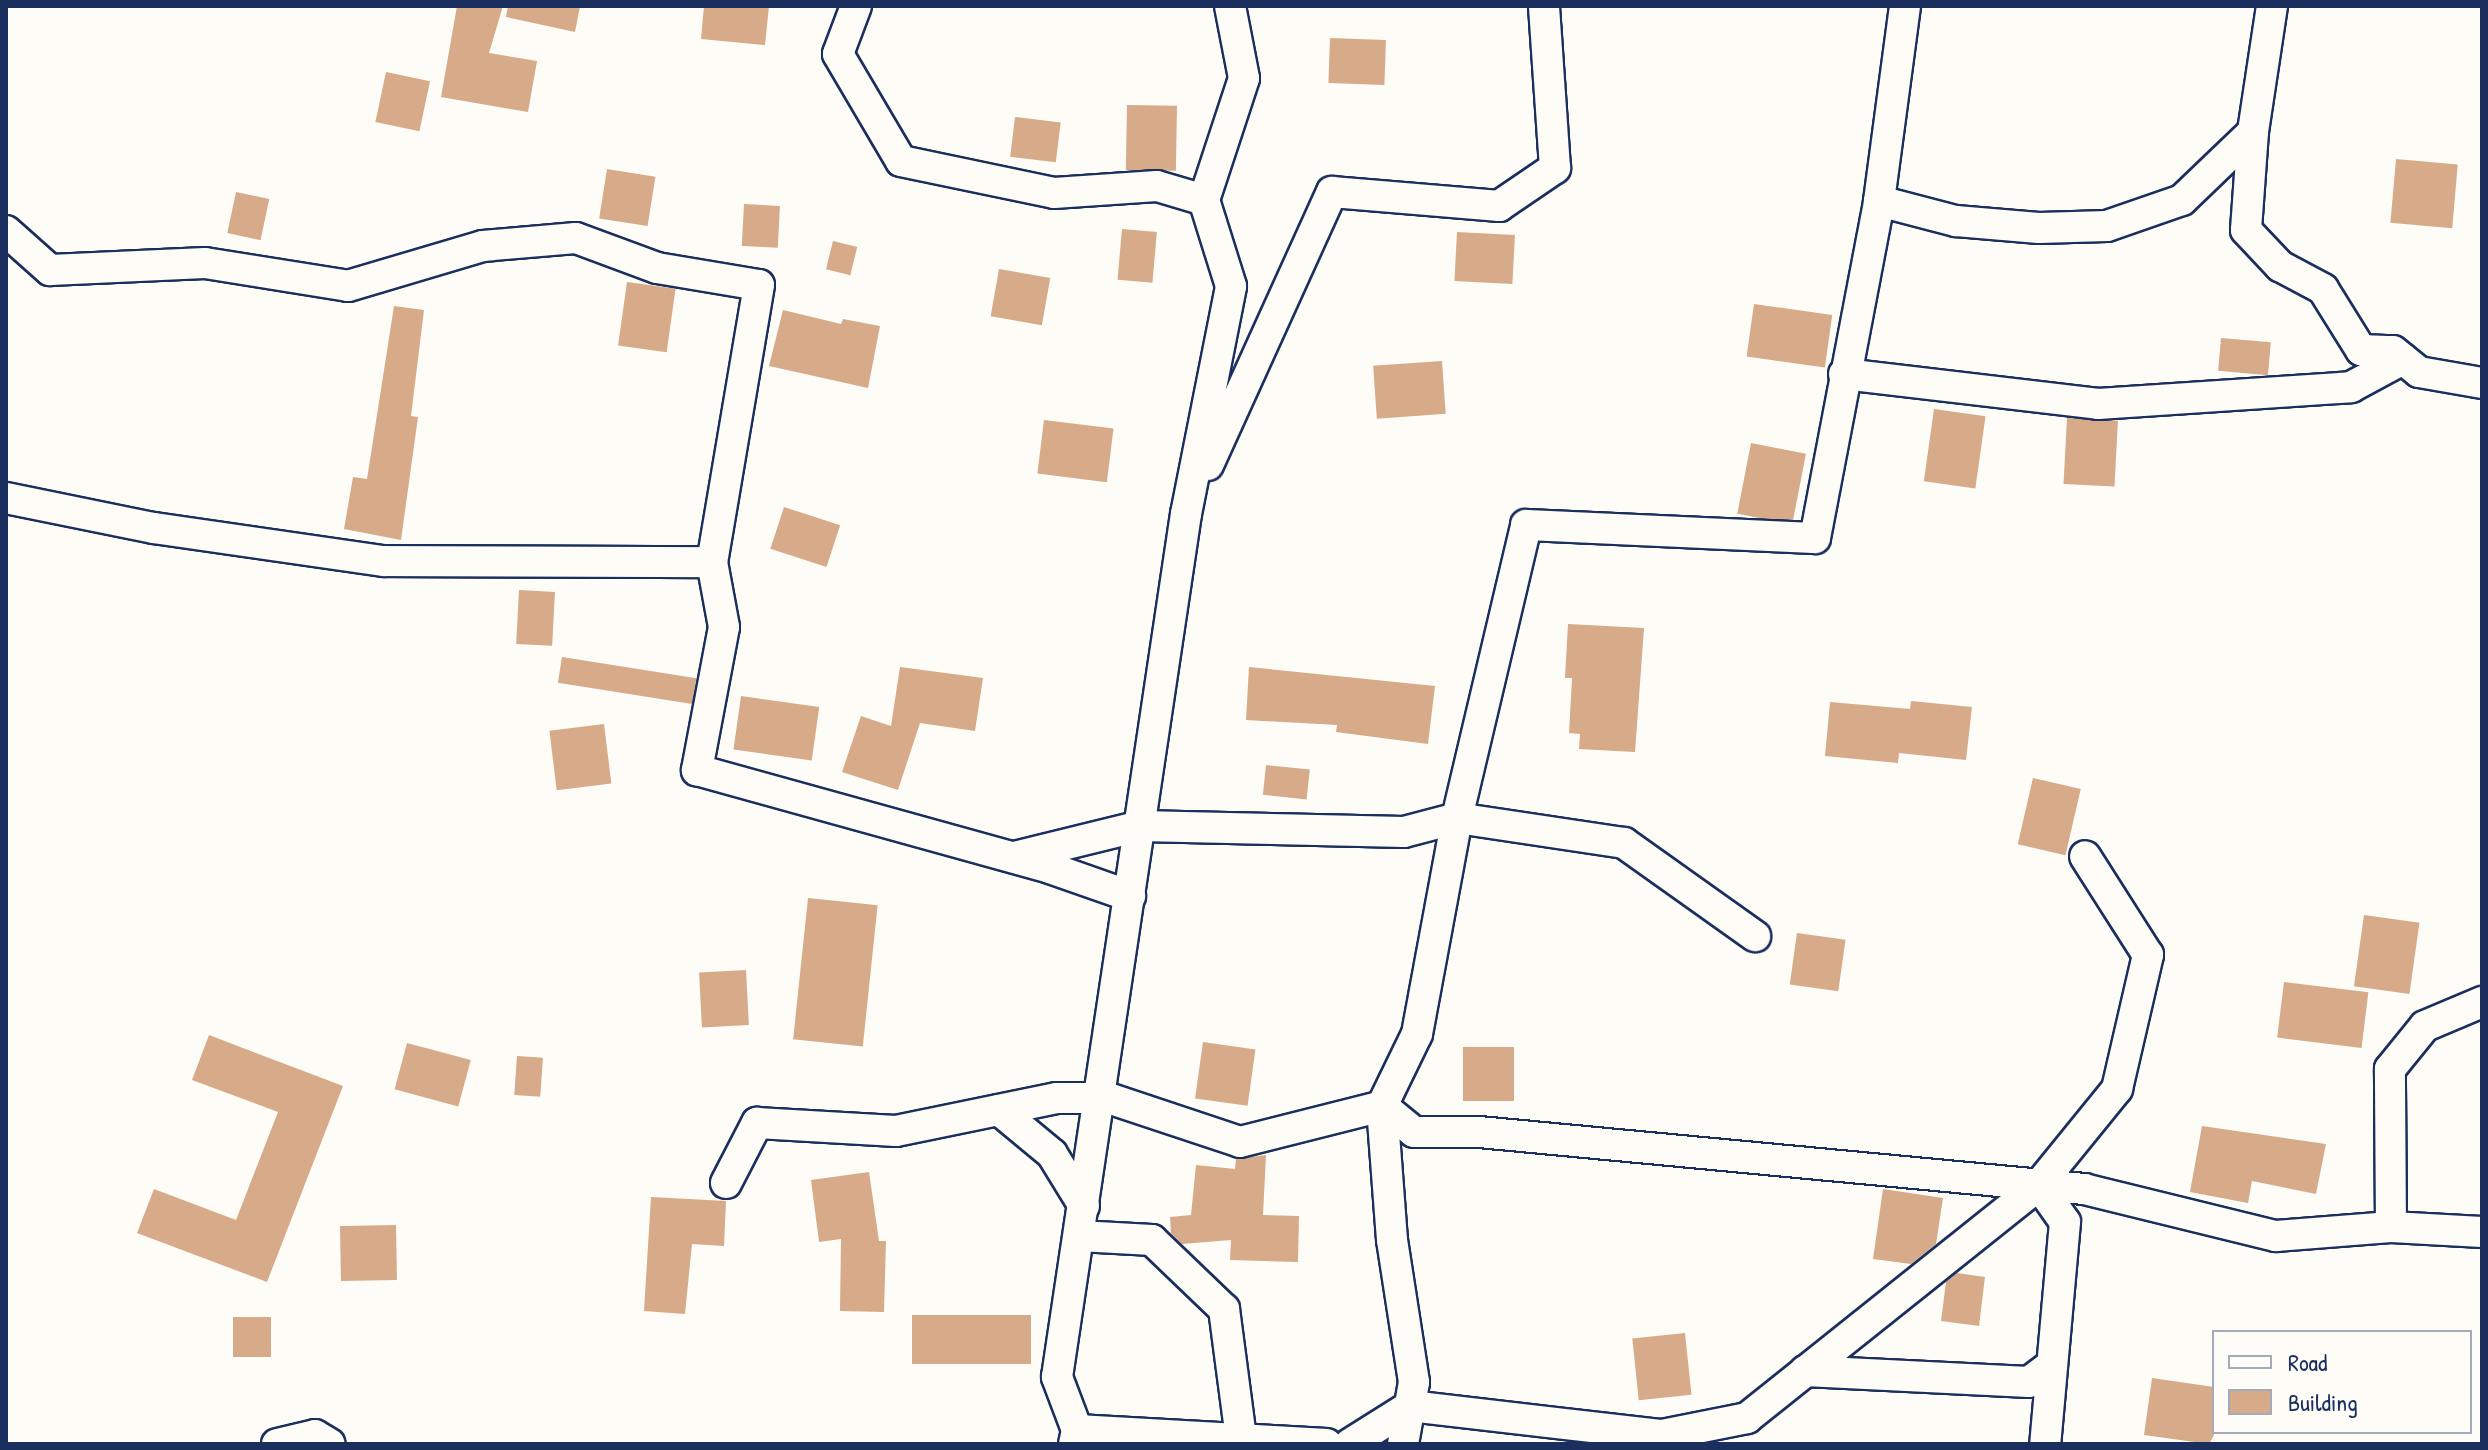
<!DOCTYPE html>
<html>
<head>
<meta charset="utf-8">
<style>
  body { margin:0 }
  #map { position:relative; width:2488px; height:1450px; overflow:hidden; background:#fdfcf7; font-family:"Patrick Hand",sans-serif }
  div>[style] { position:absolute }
  .building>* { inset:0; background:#d7aa89; transform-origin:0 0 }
  .roads { filter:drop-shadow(2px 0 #1b2f5e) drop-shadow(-2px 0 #1b2f5e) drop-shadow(0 2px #1b2f5e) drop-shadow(0 -2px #1b2f5e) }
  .minor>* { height:30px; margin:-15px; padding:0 15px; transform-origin:15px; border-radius:15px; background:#fdfcf7 }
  span { translate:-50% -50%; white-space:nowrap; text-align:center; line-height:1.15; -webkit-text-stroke:6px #fdfcf7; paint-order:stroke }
  .frame { position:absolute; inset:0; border:8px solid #1b2f5e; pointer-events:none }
  .legend { position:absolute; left:2212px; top:1330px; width:260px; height:104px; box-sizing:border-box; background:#fdfcf7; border:2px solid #a3aaba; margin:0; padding:10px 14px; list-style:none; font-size:24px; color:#1b2f5e }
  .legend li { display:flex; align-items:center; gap:16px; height:40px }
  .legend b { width:40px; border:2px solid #a3aaba }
</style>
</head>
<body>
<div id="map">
  <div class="building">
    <i style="clip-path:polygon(457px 6px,503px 6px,489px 53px,537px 61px,528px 112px,441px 97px)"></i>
    <i style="clip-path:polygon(508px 6px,580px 6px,575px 32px,506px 17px)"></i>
    <i style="clip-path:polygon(704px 6px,769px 6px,765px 45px,701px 39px)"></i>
    <i style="left:1330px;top:38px;width:56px;height:45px;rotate:2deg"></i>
    <i style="left:386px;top:72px;width:45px;height:51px;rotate:12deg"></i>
    <i style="left:1127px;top:105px;width:50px;height:65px;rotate:1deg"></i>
    <i style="left:1015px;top:117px;width:46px;height:40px;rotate:7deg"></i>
    <i style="left:2396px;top:159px;width:62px;height:64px;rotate:5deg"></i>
    <i style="left:607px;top:169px;width:49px;height:50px;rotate:9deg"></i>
    <i style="left:236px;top:192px;width:34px;height:42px;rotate:12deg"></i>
    <i style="left:744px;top:204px;width:36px;height:42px;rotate:3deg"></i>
    <i style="left:1122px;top:229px;width:35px;height:51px;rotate:5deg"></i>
    <i style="left:1457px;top:232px;width:58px;height:49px;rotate:3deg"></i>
    <i style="left:833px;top:241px;width:25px;height:29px;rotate:14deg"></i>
    <i style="left:999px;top:269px;width:52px;height:48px;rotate:10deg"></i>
    <i style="left:627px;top:282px;width:49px;height:64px;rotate:8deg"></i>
    <i style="left:1754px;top:304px;width:79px;height:53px;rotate:8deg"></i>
    <i style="clip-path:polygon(394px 306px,424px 310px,411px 416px,418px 417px,401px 540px,344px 529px,353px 477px,367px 479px)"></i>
    <i style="clip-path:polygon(783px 310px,841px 324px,843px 319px,880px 326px,868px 388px,769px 366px)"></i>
    <i style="left:2221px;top:338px;width:50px;height:33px;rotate:5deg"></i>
    <i style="left:1442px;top:361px;width:53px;height:69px;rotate:86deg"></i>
    <i style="left:1934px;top:409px;width:52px;height:73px;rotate:8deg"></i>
    <i style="left:2067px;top:418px;width:51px;height:66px;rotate:3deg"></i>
    <i style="left:1044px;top:420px;width:70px;height:54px;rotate:7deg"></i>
    <i style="left:1751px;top:443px;width:56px;height:72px;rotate:11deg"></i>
    <i style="left:784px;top:507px;width:59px;height:44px;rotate:18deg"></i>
    <i style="left:519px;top:590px;width:36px;height:54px;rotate:3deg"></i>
    <i style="clip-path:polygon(1568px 624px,1644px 628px,1635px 752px,1579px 749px,1580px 734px,1569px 733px,1572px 678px,1565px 678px)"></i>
    <i style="left:562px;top:657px;width:136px;height:26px;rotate:9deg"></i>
    <i style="clip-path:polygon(900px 667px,983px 678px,975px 731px,920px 723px,898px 790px,842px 772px,861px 716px,891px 726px)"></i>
    <i style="clip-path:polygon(1249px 667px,1435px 686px,1428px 744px,1336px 732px,1337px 725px,1246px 720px)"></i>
    <i style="left:741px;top:696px;width:79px;height:54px;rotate:8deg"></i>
    <i style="clip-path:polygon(1911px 701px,1972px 707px,1966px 760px,1899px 753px,1898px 763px,1825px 756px,1830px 702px,1910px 709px)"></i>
    <i style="left:604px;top:724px;width:60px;height:55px;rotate:83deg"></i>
    <i style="left:1266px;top:765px;width:44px;height:30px;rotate:6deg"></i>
    <i style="left:2033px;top:778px;width:49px;height:68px;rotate:13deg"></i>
    <i style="left:808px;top:898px;width:70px;height:142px;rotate:6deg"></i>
    <i style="left:2364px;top:915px;width:56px;height:72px;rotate:8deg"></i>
    <i style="left:1797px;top:933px;width:49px;height:52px;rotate:8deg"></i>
    <i style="left:746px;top:970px;width:55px;height:47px;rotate:87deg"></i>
    <i style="left:2284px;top:982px;width:85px;height:56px;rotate:7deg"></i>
    <i style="clip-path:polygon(209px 1035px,343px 1086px,267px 1282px,137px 1233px,154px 1189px,236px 1220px,278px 1112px,192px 1080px)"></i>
    <i style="left:1203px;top:1042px;width:53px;height:57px;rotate:8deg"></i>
    <i style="left:407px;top:1043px;width:66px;height:48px;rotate:15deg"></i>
    <i style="left:1463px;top:1047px;width:51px;height:54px"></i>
    <i style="left:517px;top:1056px;width:26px;height:39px;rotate:4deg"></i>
    <i style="clip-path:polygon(2202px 1126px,2326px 1144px,2316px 1194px,2252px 1181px,2248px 1203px,2190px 1192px)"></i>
    <i style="clip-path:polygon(1266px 1155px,1263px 1215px,1299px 1216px,1298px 1262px,1230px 1260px,1231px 1240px,1182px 1244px,1171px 1233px,1170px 1217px,1191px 1215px,1196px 1165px,1235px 1169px,1236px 1159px)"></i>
    <i style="clip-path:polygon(869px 1172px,879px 1241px,886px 1241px,884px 1312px,840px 1311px,841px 1239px,819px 1242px,811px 1180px)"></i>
    <i style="clip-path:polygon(1883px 1189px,1943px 1198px,1936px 1244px,1911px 1264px,1873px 1259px)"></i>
    <i style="clip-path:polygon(651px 1197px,726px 1201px,724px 1246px,692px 1244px,685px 1314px,644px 1311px)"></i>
    <i style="left:396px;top:1225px;width:55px;height:56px;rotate:89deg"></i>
    <i style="clip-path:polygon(1957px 1273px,1985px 1277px,1979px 1326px,1941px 1321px,1946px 1282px)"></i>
    <i style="left:912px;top:1315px;width:119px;height:49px"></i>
    <i style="left:233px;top:1317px;width:38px;height:40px"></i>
    <i style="left:1685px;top:1333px;width:62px;height:53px;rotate:84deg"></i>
    <i style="clip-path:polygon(2152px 1378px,2214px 1387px,2214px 1435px,2209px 1444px,2144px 1435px)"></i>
  </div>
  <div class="roads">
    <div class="minor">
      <i style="left:856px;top:6px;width:51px;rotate:110.6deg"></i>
      <i style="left:838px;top:54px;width:124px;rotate:59.5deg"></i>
      <i style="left:901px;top:161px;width:156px;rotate:11.8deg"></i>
      <i style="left:1054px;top:193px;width:103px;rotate:-3.9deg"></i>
      <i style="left:1157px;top:186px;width:49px;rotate:16.6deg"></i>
      <i style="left:2272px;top:6px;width:127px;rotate:98.6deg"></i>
      <i style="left:2253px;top:132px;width:98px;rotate:94.1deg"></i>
      <i style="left:2246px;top:230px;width:50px;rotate:46.6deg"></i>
      <i style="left:2280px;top:266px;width:49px;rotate:28.1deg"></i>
      <i style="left:2323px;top:289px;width:72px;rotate:58.1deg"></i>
      <i style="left:2361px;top:350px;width:32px;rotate:2deg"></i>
      <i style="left:2393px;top:351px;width:33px;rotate:39deg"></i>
      <i style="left:2419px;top:372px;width:64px;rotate:9.9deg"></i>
      <i style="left:1879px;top:201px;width:80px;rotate:14.6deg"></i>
      <i style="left:1956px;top:221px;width:83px;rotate:4.8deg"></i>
      <i style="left:2039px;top:228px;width:68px;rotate:-1.7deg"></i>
      <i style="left:2107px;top:226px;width:79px;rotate:-19.1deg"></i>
      <i style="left:2182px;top:200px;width:98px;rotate:-43.8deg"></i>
      <i style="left:6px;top:231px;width:59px;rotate:41.6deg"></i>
      <i style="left:50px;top:270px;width:155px;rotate:-2.6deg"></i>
      <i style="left:205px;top:263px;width:145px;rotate:9.1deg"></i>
      <i style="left:348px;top:286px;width:141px;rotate:-16.5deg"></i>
      <i style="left:483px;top:246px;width:93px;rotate:-4.9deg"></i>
      <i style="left:576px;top:238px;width:86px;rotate:20.3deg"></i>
      <i style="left:657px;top:268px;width:103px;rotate:9.5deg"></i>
      <i style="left:759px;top:285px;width:281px;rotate:99.6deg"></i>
      <i style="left:712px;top:562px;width:66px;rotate:79.5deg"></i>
      <i style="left:724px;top:627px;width:146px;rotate:100.7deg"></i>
      <i style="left:697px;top:770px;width:366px;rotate:15.5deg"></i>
      <i style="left:1050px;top:868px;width:85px;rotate:19.3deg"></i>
      <i style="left:1844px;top:374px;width:256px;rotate:6.7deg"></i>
      <i style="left:2098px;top:404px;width:254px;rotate:-3.8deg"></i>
      <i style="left:2351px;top:387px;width:59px;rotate:-28.3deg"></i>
      <i style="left:1208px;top:465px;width:300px;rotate:-65.6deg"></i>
      <i style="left:1332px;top:192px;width:168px;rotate:4.8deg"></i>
      <i style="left:1499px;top:206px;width:68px;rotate:-34.2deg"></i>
      <i style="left:1555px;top:168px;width:162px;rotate:-93.9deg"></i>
      <i style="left:6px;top:498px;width:151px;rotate:11.5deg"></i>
      <i style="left:154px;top:528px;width:232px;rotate:8.2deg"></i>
      <i style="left:384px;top:561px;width:328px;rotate:0.2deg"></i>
      <i style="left:1014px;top:857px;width:130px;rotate:-13.8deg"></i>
      <i style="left:1140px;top:826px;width:264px;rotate:1.3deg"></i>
      <i style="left:1404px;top:832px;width:55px;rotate:-14.8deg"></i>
      <i style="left:1457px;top:818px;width:169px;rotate:8.5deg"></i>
      <i style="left:1624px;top:843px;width:161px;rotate:35.4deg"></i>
      <i style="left:999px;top:1110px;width:69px;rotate:39.7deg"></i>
      <i style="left:1052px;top:1154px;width:61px;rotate:58.4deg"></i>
      <i style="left:726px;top:1183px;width:68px;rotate:-62.7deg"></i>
      <i style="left:757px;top:1123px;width:139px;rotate:3.3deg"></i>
      <i style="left:896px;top:1131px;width:164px;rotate:-11.6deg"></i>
      <i style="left:1057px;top:1098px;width:51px"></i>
      <i style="left:1108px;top:1098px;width:139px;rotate:18.4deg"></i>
      <i style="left:1240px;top:1142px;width:146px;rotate:-14.2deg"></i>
      <i style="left:1382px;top:1106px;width:41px;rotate:39.1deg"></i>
      <i style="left:1414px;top:1132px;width:65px"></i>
      <i style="left:1479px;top:1132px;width:608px;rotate:5.38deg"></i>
      <i style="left:2084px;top:1189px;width:198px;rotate:13.8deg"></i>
      <i style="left:2276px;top:1236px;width:115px;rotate:-4.5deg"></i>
      <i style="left:2391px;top:1227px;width:91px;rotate:3.1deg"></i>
      <i style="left:2039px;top:1185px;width:45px;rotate:54.9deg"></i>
      <i style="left:2065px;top:1222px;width:223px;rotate:95.1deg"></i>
      <i style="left:2391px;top:1227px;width:158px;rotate:-90.4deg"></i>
      <i style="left:2390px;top:1069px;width:55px;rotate:-50.9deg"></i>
      <i style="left:2425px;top:1026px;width:62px;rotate:-22.8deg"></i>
      <i style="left:1079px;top:1236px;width:73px;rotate:3.1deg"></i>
      <i style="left:1152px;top:1240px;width:100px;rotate:43.8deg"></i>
      <i style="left:1224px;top:1309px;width:131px;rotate:82.5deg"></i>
      <i style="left:1805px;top:1371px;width:224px;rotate:2.8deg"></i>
      <i style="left:2029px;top:1382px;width:25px;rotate:-37deg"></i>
      <i style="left:1077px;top:1430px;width:250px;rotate:3.2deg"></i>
      <i style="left:277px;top:1444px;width:39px;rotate:-13deg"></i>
      <i style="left:315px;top:1435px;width:17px;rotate:31deg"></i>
      <i style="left:1074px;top:1444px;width:14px;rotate:-78deg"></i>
      <i style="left:1077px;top:1430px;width:57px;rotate:-110.7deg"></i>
      <i style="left:1057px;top:1377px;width:873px;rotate:-81.5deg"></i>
      <i style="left:1186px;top:514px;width:232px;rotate:-78.8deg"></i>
      <i style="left:1231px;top:286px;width:90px;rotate:-107.4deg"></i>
      <i style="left:1204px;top:200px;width:128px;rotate:-71.8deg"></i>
      <i style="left:1244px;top:78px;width:73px;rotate:-101deg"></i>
      <i style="left:1350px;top:1444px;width:71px;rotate:-32.3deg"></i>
      <i style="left:1410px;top:1406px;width:254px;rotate:6.6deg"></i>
      <i style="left:1662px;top:1435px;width:87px;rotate:-11.3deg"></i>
      <i style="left:1747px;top:1418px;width:374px;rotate:-38.6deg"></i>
      <i style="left:2039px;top:1185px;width:124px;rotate:-50.9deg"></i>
      <i style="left:2117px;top:1089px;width:138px;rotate:-77deg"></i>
      <i style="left:2148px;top:955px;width:117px;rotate:-122.5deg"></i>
      <i style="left:1403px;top:1444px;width:63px;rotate:-79.9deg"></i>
      <i style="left:1414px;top:1382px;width:144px;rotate:-98.8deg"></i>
      <i style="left:1392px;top:1240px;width:134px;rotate:-94.3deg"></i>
      <i style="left:1382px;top:1106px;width:80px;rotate:-64.1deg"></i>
      <i style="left:1417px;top:1034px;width:220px;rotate:-79.5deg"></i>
      <i style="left:1457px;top:818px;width:301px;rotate:-76.7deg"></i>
      <i style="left:1526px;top:525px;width:289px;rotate:2.6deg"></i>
      <i style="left:1815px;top:538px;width:343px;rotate:-79.2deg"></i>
      <i style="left:1879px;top:201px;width:197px;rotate:-82.4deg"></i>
    </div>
  </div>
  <div class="frame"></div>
  <ul class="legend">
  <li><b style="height:10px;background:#fdfcf7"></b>Road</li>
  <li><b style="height:22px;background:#d7aa89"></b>Building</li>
  </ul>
</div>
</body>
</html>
